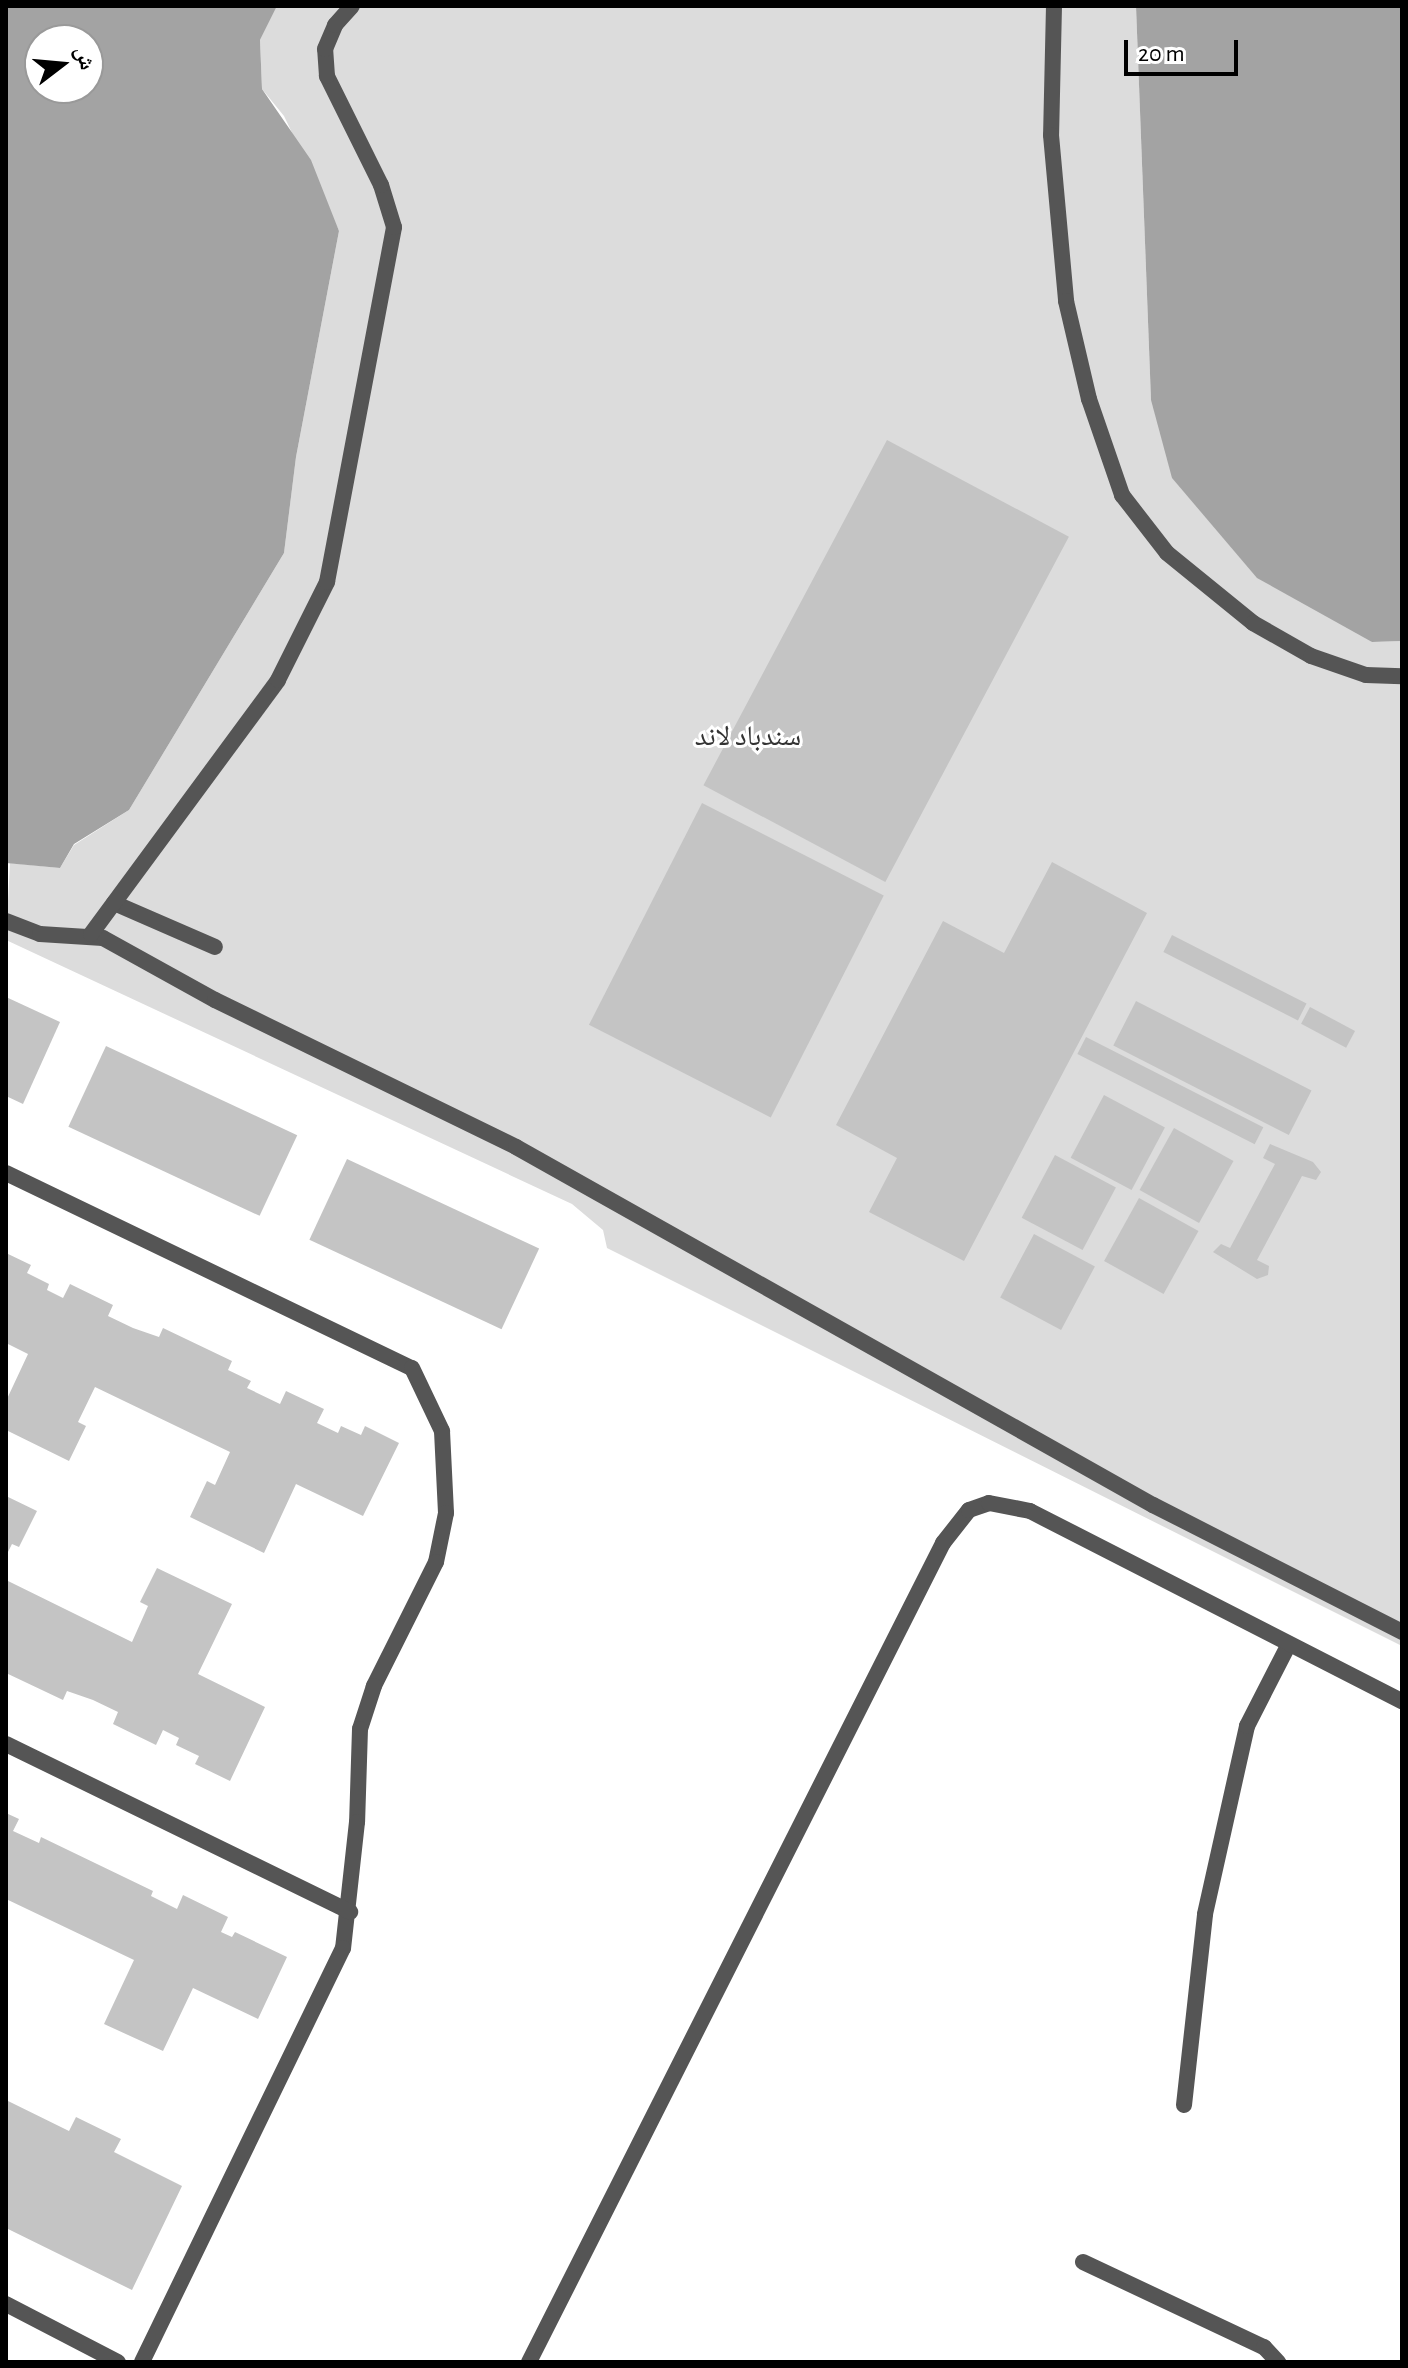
<!DOCTYPE html>
<html>
<head>
<meta charset="utf-8">
<style>
  body { margin:0 }
  #map { position:relative; width:1408px; height:2368px; overflow:hidden; background:#fff; font-family:"Alegreya Sans","Noto Naskh Arabic",sans-serif }
  div>[style] { position:absolute }
  .green>* { inset:0; background:#dcdcdc }
  .water>* { inset:0; background:#a3a3a3 }
  .building>* { inset:0; background:#c4c4c4; transform-origin:0 0 }
  .service>* { height:16px; margin:-8px; padding:0 8px; transform-origin:8px; border-radius:8px; background:#555 }
  .minor>* { height:16px; margin:-8px; padding:0 8px; transform-origin:8px; border-radius:8px; background:#555 }
  span { translate:-50% -50%; white-space:nowrap; text-align:center; line-height:1.15; -webkit-text-stroke:6px #fff; paint-order:stroke }
  .park-label { font-size:28px; color:#333 }
  .frame { position:absolute; inset:0; border:8px solid #000; pointer-events:none }
  .north { position:absolute; left:24px; top:24px; width:80px; height:80px; box-sizing:border-box; background:#fff; border:2px solid #999; border-radius:50%; rotate:74deg; font-size:22px; font-weight:700; line-height:32px; text-align:center; color:#000 }
  .north::after { content:''; display:block; margin:auto; width:28px; height:36px; background:#000; clip-path:polygon(50% 0,100% 100%,50% 72%,0 100%) }
  .scale { position:absolute; left:1124px; top:40px; width:114px; height:36px; box-sizing:border-box; border:4px solid #000; border-top:0; padding-left:10px; font-size:24px; line-height:28px; white-space:nowrap; color:#000; -webkit-text-stroke:6px #fff; paint-order:stroke }
</style>
</head>
<body>
<div id="map">
  <div class="green">
    <i style="clip-path:polygon(277px 6px,1136px 6px,1151px 400px,1372px 642px,1402px 641px,1402px 1646px,607px 1248px,603px 1230px,572px 1204px,6px 940px,10px 863px,60px 868px,74px 845px,129px 810px,284px 553px,296px 457px,339px 231px,284px 116px,262px 89px,260px 40px)"></i>
  </div>
  <div class="water">
    <i style="clip-path:polygon(evenodd,6px 6px,277px 6px,260px 40px,262px 89px,311px 160px,339px 231px,296px 457px,284px 553px,129px 810px,74px 844px,60px 868px,6px 863px,6px 6px,40px 40px,88px 40px,88px 88px,40px 88px,40px 40px)"></i>
    <i style="clip-path:polygon(1136px 6px,1402px 6px,1402px 641px,1372px 642px,1257px 578px,1172px 478px,1151px 400px)"></i>
  </div>
  <div class="building">
    <i style="left:887px;top:440px;width:206px;height:391px;rotate:28deg"></i>
    <i style="left:702px;top:803px;width:204px;height:249px;rotate:27deg"></i>
    <i style="clip-path:polygon(1052px 862px,1147px 913px,964px 1261px,869px 1212px,897px 1158px,836px 1125px,943px 921px,1004px 953px)"></i>
    <i style="left:1172px;top:935px;width:151px;height:19px;rotate:27deg"></i>
    <i style="clip-path:polygon(6px 997px,60px 1022px,23px 1104px,6px 1096px)"></i>
    <i style="left:1136px;top:1001px;width:197px;height:50px;rotate:27deg"></i>
    <i style="left:1310px;top:1007px;width:51px;height:19px;rotate:28deg"></i>
    <i style="left:1086px;top:1037px;width:199px;height:19px;rotate:27deg"></i>
    <i style="left:106px;top:1046px;width:211px;height:89px;rotate:25deg"></i>
    <i style="left:1104px;top:1095px;width:69px;height:71px;rotate:28deg"></i>
    <i style="left:1174px;top:1128px;width:68px;height:71px;rotate:29deg"></i>
    <i style="clip-path:polygon(1270px 1144px,1313px 1162px,1321px 1172px,1316px 1180px,1302px 1176px,1257px 1260px,1269px 1266px,1268px 1275px,1257px 1279px,1213px 1252px,1221px 1244px,1230px 1248px,1275px 1164px,1263px 1158px)"></i>
    <i style="left:1055px;top:1155px;width:69px;height:71px;rotate:28deg"></i>
    <i style="left:347px;top:1159px;width:212px;height:89px;rotate:25deg"></i>
    <i style="left:1139px;top:1198px;width:68px;height:72px;rotate:29deg"></i>
    <i style="left:1034px;top:1234px;width:69px;height:72px;rotate:28deg"></i>
    <i style="clip-path:polygon(6px 1253px,31px 1265px,27px 1273px,49px 1284px,47px 1290px,63px 1298px,70px 1284px,113px 1305px,108px 1316px,133px 1328px,159px 1337px,163px 1328px,232px 1361px,228px 1370px,251px 1381px,247px 1388px,280px 1404px,286px 1391px,324px 1409px,317px 1423px,338px 1433px,341px 1426px,361px 1435px,365px 1426px,399px 1443px,363px 1516px,296px 1484px,264px 1553px,190px 1517px,207px 1481px,215px 1485px,230px 1452px,95px 1387px,78px 1422px,86px 1426px,69px 1461px,6px 1430px,6px 1401px,28px 1354px,6px 1343px)"></i>
    <i style="clip-path:polygon(6px 1496px,37px 1511px,19px 1547px,12px 1544px,6px 1556px)"></i>
    <i style="clip-path:polygon(157px 1568px,232px 1604px,198px 1674px,265px 1707px,230px 1781px,195px 1764px,199px 1756px,176px 1745px,179px 1738px,163px 1730px,156px 1745px,113px 1724px,118px 1712px,93px 1700px,67px 1691px,63px 1700px,6px 1673px,6px 1580px,132px 1642px,148px 1606px,140px 1602px)"></i>
    <i style="clip-path:polygon(6px 1813px,19px 1819px,13px 1831px,39px 1843px,41px 1837px,153px 1891px,151px 1896px,177px 1909px,183px 1895px,228px 1917px,221px 1932px,232px 1937px,235px 1932px,287px 1957px,258px 2019px,193px 1988px,163px 2051px,104px 2024px,134px 1960px,6px 1899px)"></i>
    <i style="clip-path:polygon(6px 2100px,69px 2131px,76px 2117px,121px 2139px,114px 2152px,182px 2186px,132px 2290px,6px 2228px)"></i>
  </div>
  <div class="service">
    <i style="left:1054px;top:6px;width:129px;rotate:91.3deg"></i>
    <i style="left:1051px;top:135px;width:167px;rotate:84.8deg"></i>
    <i style="left:1066px;top:301px;width:101px;rotate:76.8deg"></i>
    <i style="left:1089px;top:399px;width:102px;rotate:71deg"></i>
    <i style="left:1122px;top:495px;width:73px;rotate:52.2deg"></i>
    <i style="left:1167px;top:553px;width:111px;rotate:39.1deg"></i>
    <i style="left:1253px;top:623px;width:67px;rotate:29.6deg"></i>
    <i style="left:1311px;top:656px;width:58px;rotate:19.1deg"></i>
    <i style="left:1366px;top:675px;width:36px;rotate:2deg"></i>
    <i style="left:114px;top:903px;width:110px;rotate:23.5deg"></i>
    <i style="left:6px;top:921px;width:36px;rotate:21deg"></i>
    <i style="left:40px;top:934px;width:63px;rotate:3.6deg"></i>
    <i style="left:103px;top:938px;width:128px;rotate:29deg"></i>
    <i style="left:215px;top:1000px;width:335px;rotate:26deg"></i>
    <i style="left:516px;top:1147px;width:731px;rotate:29.34deg"></i>
    <i style="left:1153px;top:1505px;width:280px;rotate:27deg"></i>
    <i style="left:91px;top:934px;width:315px;rotate:-53.6deg"></i>
    <i style="left:278px;top:680px;width:110px;rotate:-63.4deg"></i>
    <i style="left:327px;top:582px;width:361px;rotate:-79.3deg"></i>
    <i style="left:394px;top:227px;width:44px;rotate:-107.2deg"></i>
    <i style="left:381px;top:185px;width:122px;rotate:-116.4deg"></i>
    <i style="left:327px;top:76px;width:27px;rotate:-94deg"></i>
    <i style="left:325px;top:49px;width:26px;rotate:-67deg"></i>
    <i style="left:335px;top:25px;width:25px;rotate:-48deg"></i>
    <i style="left:1184px;top:2105px;width:192px;rotate:-83.7deg"></i>
    <i style="left:1205px;top:1914px;width:193px;rotate:-77.4deg"></i>
    <i style="left:1247px;top:1726px;width:92px;rotate:-62.9deg"></i>
    <i style="left:1083px;top:2262px;width:200px;rotate:25.2deg"></i>
    <i style="left:1264px;top:2347px;width:21px;rotate:47deg"></i>
    <i style="left:529px;top:2362px;width:918px;rotate:-63.18deg"></i>
    <i style="left:943px;top:1543px;width:42px;rotate:-51.8deg"></i>
    <i style="left:969px;top:1510px;width:21px;rotate:-19deg"></i>
    <i style="left:989px;top:1503px;width:42px;rotate:11deg"></i>
    <i style="left:1030px;top:1511px;width:418px;rotate:27.1deg"></i>
  </div>
  <div class="minor">
    <i style="left:6px;top:1173px;width:450px;rotate:25.7deg"></i>
    <i style="left:412px;top:1368px;width:70px;rotate:64.5deg"></i>
    <i style="left:442px;top:1431px;width:82px;rotate:87.2deg"></i>
    <i style="left:446px;top:1513px;width:50px;rotate:101.5deg"></i>
    <i style="left:436px;top:1562px;width:139px;rotate:116.6deg"></i>
    <i style="left:374px;top:1686px;width:45px;rotate:108deg"></i>
    <i style="left:360px;top:1729px;width:93px;rotate:91.8deg"></i>
    <i style="left:357px;top:1822px;width:127px;rotate:96.3deg"></i>
    <i style="left:343px;top:1948px;width:460px;rotate:115.9deg"></i>
    <i style="left:6px;top:1744px;width:383px;rotate:26deg"></i>
    <i style="left:6px;top:2304px;width:126px;rotate:27.4deg"></i>
  </div>
  <div class="park-label">
    <span style="left:748px;top:737px">سندباد لاند</span>
  </div>
  <div class="frame"></div>
  <div class="north">ش</div>
  <div class="scale">20 m</div>
</div>
</body>
</html>
